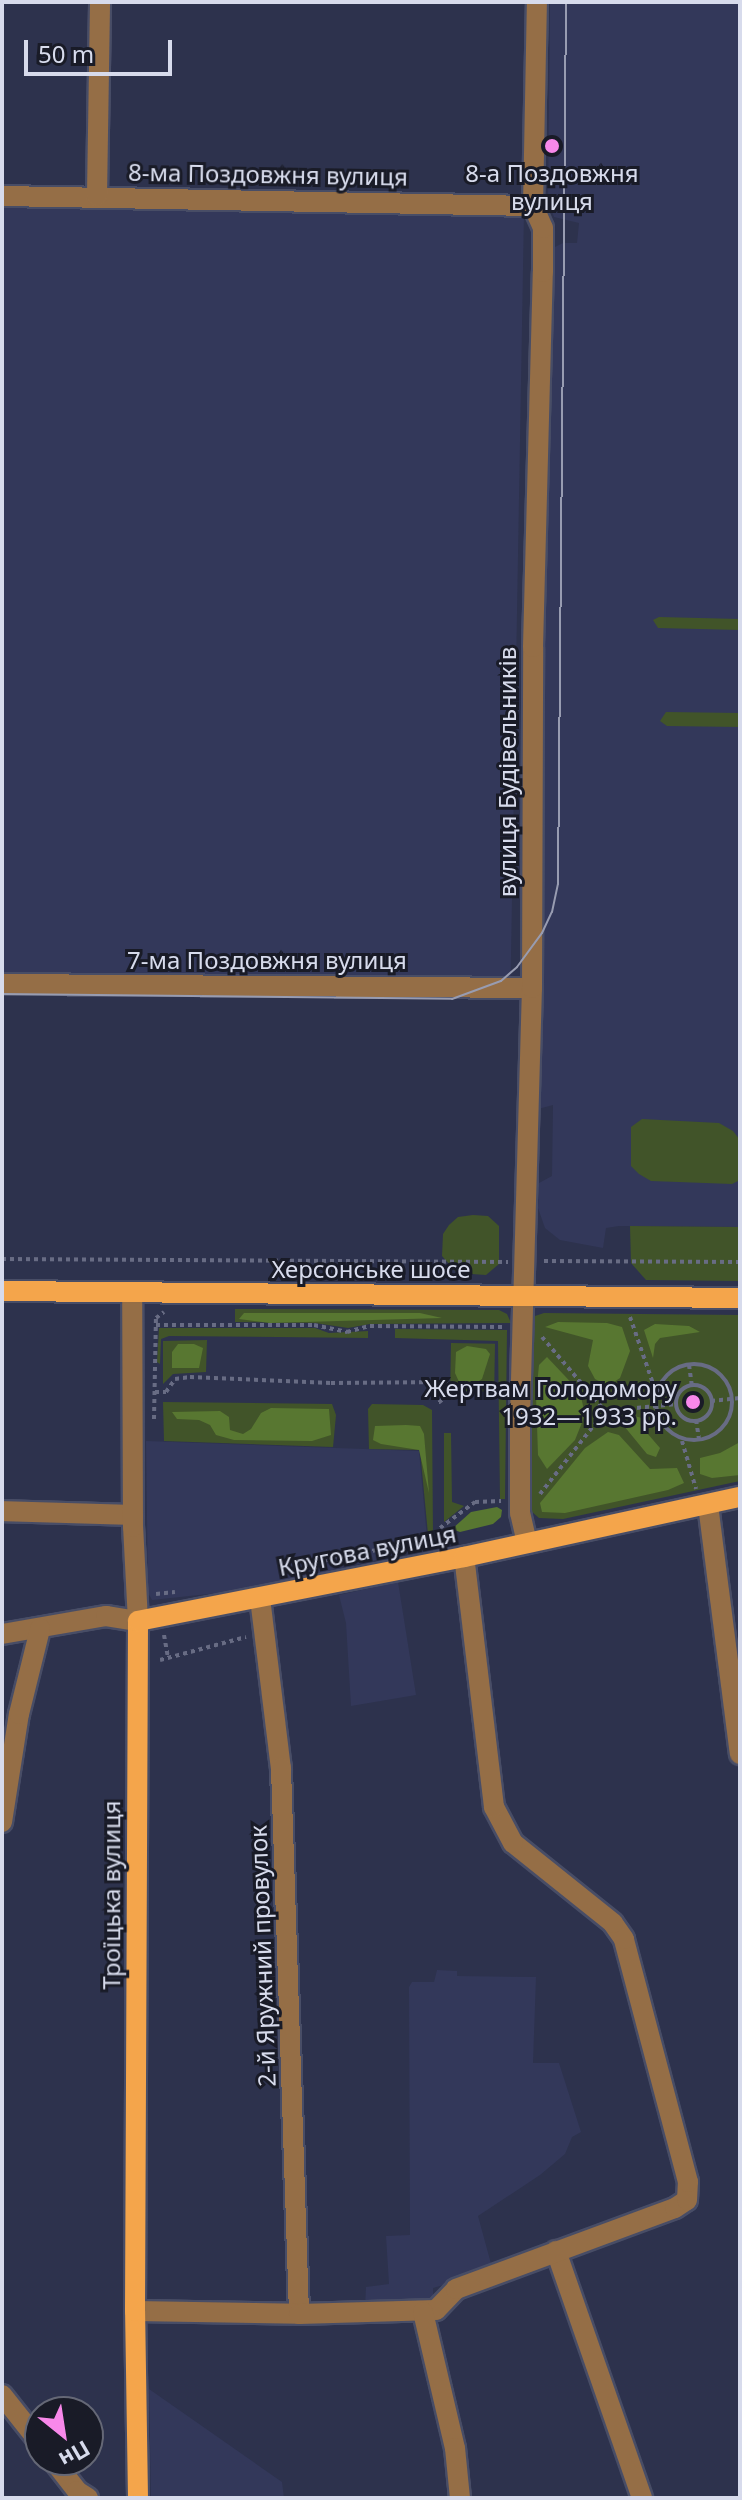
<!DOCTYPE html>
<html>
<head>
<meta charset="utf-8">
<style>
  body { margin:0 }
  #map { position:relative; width:742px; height:2500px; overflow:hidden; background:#2d324d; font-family:"Noto Sans",sans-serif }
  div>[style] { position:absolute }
  .built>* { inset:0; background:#33385a; transform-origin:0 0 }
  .green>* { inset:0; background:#415429; transform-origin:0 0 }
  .forest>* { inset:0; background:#587731 }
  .path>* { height:4px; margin-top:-2px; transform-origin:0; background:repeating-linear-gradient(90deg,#686c84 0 4px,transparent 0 8px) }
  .path>.ring { margin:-2px; padding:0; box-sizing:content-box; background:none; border:4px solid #686c84; border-radius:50% }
  .roads { filter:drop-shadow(2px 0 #484d66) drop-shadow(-2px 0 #484d66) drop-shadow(0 2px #484d66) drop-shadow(0 -2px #484d66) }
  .minor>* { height:20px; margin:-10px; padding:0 10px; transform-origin:10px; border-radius:10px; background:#956e46 }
  .major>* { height:20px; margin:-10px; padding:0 10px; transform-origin:10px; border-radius:10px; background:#f4a54b }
  .tram>* { height:2px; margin:-1px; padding:0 1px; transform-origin:1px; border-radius:1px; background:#989cb1 }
  .dots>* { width:22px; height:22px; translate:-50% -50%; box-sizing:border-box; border:4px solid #191b27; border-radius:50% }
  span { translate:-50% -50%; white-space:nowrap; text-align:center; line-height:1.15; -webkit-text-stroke:6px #191b27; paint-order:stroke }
  .poi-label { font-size:24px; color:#d7dbec }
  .right { translate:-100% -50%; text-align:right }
  .street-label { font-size:24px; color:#d7dbec }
  .frame { position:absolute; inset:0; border:4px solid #d7dbec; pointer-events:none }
  .north { position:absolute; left:24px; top:2396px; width:80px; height:80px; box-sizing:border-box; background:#191b27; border:2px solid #656876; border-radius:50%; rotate:150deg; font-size:22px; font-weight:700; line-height:32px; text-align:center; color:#d7dbec }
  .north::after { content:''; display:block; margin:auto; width:28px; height:36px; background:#f888ea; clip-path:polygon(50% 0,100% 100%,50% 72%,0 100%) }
  .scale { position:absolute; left:24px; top:40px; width:148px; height:36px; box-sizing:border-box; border:4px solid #d7dbec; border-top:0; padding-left:10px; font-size:24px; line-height:28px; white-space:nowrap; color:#d7dbec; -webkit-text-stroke:6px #191b27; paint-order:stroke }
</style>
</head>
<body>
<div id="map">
  <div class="built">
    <i style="clip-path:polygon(550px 2px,740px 2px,740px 1227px,619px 1226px,606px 1228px,603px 1248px,560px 1240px,545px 1228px,538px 1208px,539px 1183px,552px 1176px,553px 1105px,538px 1109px,549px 259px,553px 248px,563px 243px,577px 243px,579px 223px,554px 217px,548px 201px)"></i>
    <i style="left:2px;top:207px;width:522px;height:765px;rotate:1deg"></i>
    <i style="clip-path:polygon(146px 1441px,419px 1451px,428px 1548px,246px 1590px,152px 1600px,148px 1593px)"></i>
    <i style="clip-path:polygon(398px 1582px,416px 1695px,351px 1706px,346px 1623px,339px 1595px)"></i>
    <i style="clip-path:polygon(437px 1970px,457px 1971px,457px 1976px,536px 1977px,533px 2063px,559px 2063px,581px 2132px,572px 2137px,565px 2154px,540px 2175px,478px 2216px,493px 2271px,433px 2288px,433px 2302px,365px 2307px,366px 2287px,389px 2284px,386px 2236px,410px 2235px,409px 1987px,412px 1982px,434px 1982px)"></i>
    <i style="clip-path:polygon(149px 2389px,282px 2482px,284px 2498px,151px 2498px)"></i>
  </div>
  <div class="green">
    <i style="clip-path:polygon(659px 617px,740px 619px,740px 630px,658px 628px,653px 620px)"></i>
    <i style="clip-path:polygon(666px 712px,740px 713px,740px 727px,667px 726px,660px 721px)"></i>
    <i style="clip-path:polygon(642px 1119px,719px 1123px,733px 1131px,740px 1140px,740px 1180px,732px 1184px,651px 1181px,639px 1174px,631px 1166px,631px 1127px)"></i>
    <i style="clip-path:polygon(473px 1215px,488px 1216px,499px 1226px,499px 1264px,486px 1275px,457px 1273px,442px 1256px,443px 1234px,449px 1225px,458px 1217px)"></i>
    <i style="clip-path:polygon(630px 1226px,740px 1227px,740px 1281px,646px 1280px,631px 1263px)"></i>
    <i style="clip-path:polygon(235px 1309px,499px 1310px,507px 1314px,511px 1323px,370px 1324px,348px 1328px,315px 1323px,235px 1322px)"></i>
    <i style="clip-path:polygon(544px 1313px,740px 1315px,740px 1481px,563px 1519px,539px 1518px,531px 1511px,530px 1333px,535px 1316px)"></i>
    <i style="clip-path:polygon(159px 1328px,315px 1328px,329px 1333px,368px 1331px,368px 1338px,169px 1336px,161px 1339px,160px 1364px,157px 1362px)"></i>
    <i style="clip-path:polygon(395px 1329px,507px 1330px,505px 1499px,500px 1499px,498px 1341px,395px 1338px)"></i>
    <i style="clip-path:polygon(207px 1340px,206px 1372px,173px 1374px,163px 1384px,163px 1341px)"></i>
    <i style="left:451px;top:1343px;width:44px;height:48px;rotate:1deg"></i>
    <i style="clip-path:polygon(163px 1402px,332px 1404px,336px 1415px,333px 1447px,164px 1441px)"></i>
    <i style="clip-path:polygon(372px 1404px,423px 1405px,432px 1410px,433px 1535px,428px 1534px,420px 1450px,369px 1449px,368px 1409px)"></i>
    <i style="clip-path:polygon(444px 1433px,451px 1433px,452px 1502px,464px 1506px,444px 1522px)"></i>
  </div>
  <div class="forest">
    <i style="clip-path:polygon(244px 1313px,420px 1313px,442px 1318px,270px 1323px,239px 1319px)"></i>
    <i style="clip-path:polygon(558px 1322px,607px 1323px,622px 1327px,630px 1351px,620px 1378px,608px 1386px,595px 1379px,588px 1366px,593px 1340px,545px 1327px)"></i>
    <i style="clip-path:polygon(655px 1324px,689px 1326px,700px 1332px,660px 1338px,655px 1344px,653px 1358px,644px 1330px)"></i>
    <i style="clip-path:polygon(178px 1344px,194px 1344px,203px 1348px,199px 1368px,172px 1368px,172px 1352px)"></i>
    <i style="clip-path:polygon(467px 1346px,486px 1349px,490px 1354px,482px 1379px,473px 1385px,460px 1384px,455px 1373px,456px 1352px)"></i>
    <i style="clip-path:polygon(547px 1357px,580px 1392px,585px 1415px,575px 1440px,547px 1469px,538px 1455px,536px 1395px,539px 1365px)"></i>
    <i style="clip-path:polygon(271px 1408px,329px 1409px,331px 1435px,312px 1441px,234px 1440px,216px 1435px,210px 1425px,199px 1420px,177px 1419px,172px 1412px,220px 1411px,229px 1417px,230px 1430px,243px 1434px,251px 1429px,261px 1413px)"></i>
    <i style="clip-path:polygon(634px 1416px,642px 1418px,647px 1433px,660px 1448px,656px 1457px,647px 1454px,624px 1426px,625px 1419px)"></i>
    <i style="clip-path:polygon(406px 1425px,420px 1426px,424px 1434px,429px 1493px,419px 1450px,381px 1444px,373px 1440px,375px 1426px)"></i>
    <i style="clip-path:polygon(608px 1432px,619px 1435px,650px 1469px,677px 1468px,684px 1483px,668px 1490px,565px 1513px,542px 1512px,540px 1503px,585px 1448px)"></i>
    <i style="clip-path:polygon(740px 1442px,740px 1475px,712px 1478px,700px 1474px,700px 1458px,720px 1453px)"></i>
    <i style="clip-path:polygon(497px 1507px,502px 1510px,501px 1517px,493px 1524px,460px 1532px,452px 1529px,471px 1512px)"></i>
  </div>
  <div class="path">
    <i style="left:2px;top:1259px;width:506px;rotate:0.34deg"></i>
    <i style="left:544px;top:1261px;width:196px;rotate:0.3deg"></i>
    <i style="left:630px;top:1317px;width:76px;rotate:70.9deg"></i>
    <i style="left:156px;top:1325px;width:158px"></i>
    <i style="left:314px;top:1325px;width:34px;rotate:12deg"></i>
    <i style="left:347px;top:1332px;width:24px;rotate:-15deg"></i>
    <i style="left:370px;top:1326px;width:133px;rotate:0.4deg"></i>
    <i style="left:542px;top:1337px;width:97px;rotate:49.6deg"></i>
    <i class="ring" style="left:656px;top:1364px;width:72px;height:72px"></i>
    <i style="left:689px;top:1365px;width:21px;rotate:82deg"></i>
    <i class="ring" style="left:676px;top:1385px;width:32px;height:32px"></i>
    <i style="left:155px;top:1392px;width:11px"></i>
    <i style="left:166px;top:1392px;width:16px;rotate:-55deg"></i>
    <i style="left:175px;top:1379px;width:15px;rotate:-8deg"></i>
    <i style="left:190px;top:1377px;width:141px;rotate:2.4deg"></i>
    <i style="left:331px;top:1383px;width:117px;rotate:-0.5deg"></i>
    <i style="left:448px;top:1382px;width:13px;rotate:90deg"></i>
    <i style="left:448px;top:1395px;width:13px;rotate:141deg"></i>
    <i style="left:711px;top:1401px;width:29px;rotate:-6deg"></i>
    <i style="left:154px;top:1419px;width:101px;rotate:-88.9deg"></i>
    <i style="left:156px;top:1318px;width:10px;rotate:-37deg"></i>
    <i style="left:696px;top:1420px;width:19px;rotate:81deg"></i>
    <i style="left:682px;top:1441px;width:50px;rotate:73.7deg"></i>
    <i style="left:540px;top:1494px;width:105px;rotate:-51.9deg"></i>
    <i style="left:605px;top:1411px;width:72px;rotate:-5.6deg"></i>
    <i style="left:440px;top:1528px;width:44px;rotate:-36.6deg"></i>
    <i style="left:475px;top:1502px;width:26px;rotate:-2deg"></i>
    <i style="left:316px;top:1565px;width:19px;rotate:-25deg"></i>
    <i style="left:333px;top:1557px;width:96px;rotate:-9deg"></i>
    <i style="left:156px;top:1594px;width:19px;rotate:-6deg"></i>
    <i style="left:164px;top:1635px;width:22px;rotate:80deg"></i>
    <i style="left:160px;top:1660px;width:89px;rotate:-15deg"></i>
  </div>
  <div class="roads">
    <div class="minor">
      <i style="left:2px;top:196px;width:531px;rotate:1.08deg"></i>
      <i style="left:97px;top:196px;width:194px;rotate:-89.1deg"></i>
      <i style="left:2px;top:984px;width:530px;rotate:0.43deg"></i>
      <i style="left:708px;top:1505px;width:251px;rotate:82.7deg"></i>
      <i style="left:2px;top:1511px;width:131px;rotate:1.7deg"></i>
      <i style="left:527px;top:1543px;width:31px;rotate:-103deg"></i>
      <i style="left:520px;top:1513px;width:97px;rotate:-90deg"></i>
      <i style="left:520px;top:1416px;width:428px;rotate:-88.4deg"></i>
      <i style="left:532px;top:988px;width:341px;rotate:-89.8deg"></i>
      <i style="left:533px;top:647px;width:375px;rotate:-88.5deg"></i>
      <i style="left:543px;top:272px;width:44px;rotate:-90deg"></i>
      <i style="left:543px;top:228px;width:24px;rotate:-114deg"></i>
      <i style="left:533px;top:206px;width:204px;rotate:-88.9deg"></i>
      <i style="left:260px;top:1598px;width:171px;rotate:83deg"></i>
      <i style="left:281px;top:1768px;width:546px;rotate:88.11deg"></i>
      <i style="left:2px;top:1634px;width:106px;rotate:-9.8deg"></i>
      <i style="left:106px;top:1616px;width:32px;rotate:9deg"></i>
      <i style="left:138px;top:1621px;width:94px;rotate:-93deg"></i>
      <i style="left:133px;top:1527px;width:234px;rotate:-90.2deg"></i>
      <i style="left:2px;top:1822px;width:109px;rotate:-81.1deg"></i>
      <i style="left:19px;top:1714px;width:88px;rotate:-76.1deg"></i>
      <i style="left:556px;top:2251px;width:262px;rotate:70.8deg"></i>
      <i style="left:135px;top:2311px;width:164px;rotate:1deg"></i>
      <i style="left:299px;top:2314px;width:137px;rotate:-1.7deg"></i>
      <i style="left:436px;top:2310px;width:29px;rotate:-46deg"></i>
      <i style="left:456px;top:2289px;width:233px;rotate:-20.3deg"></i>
      <i style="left:675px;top:2208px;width:14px;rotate:-34deg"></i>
      <i style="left:687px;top:2200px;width:18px;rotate:-87deg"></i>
      <i style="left:688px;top:2182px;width:251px;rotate:-104.8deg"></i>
      <i style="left:624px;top:1939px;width:19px;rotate:-125deg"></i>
      <i style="left:613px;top:1923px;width:128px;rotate:-141.3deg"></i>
      <i style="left:513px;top:1843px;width:41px;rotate:-117.8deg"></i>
      <i style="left:494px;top:1807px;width:252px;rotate:-96.8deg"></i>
      <i style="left:423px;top:2312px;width:140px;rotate:76.8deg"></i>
      <i style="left:455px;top:2448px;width:50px;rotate:84.3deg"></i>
      <i style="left:2px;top:2395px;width:61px;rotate:51.6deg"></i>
      <i style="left:53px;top:2460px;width:39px;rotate:52deg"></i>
      <i style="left:77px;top:2491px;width:13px;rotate:32deg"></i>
    </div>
    <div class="major">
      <i style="left:2px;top:1291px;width:738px;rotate:0.54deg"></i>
      <i style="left:138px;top:2498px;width:187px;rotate:-90.9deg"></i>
      <i style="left:135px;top:2311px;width:690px;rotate:-89.75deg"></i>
      <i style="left:138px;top:1621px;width:332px;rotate:-11.1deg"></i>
      <i style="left:464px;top:1557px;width:282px;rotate:-12.3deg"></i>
    </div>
  </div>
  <div class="tram">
    <i style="left:2px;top:994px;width:450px;rotate:0.6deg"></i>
    <i style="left:452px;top:999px;width:52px;rotate:-20.2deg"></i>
    <i style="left:501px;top:981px;width:21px;rotate:-41deg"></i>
    <i style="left:517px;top:967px;width:42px;rotate:-53.7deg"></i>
    <i style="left:542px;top:933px;width:23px;rotate:-65deg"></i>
    <i style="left:552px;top:912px;width:29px;rotate:-78deg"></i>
    <i style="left:558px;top:884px;width:882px;rotate:-89.48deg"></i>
  </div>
  <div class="dots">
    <i style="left:552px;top:146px;background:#f888ea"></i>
    <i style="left:693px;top:1402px;background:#f888ea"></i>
  </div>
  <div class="poi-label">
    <span style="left:552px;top:187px">8-а Поздовжня<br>вулиця</span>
    <span class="right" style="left:677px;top:1402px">Жертвам Голодомору<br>1932—1933 рр.</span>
  </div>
  <div class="street-label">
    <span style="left:268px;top:174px;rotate:1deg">8-ма Поздовжня вулиця</span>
    <span style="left:507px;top:772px;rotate:-90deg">вулиця Будівельників</span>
    <span style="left:267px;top:960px">7-ма Поздовжня вулиця</span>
    <span style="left:371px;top:1269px">Херсонське шосе</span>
    <span style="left:367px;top:1550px;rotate:-11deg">Кругова вулиця</span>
    <span style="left:111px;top:1895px;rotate:-90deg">Троїцька вулиця</span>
    <span style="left:262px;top:1956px;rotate:-92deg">2-й Яружний провулок</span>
  </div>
  <div class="frame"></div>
  <div class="north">Пн</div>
  <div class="scale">50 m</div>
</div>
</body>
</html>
